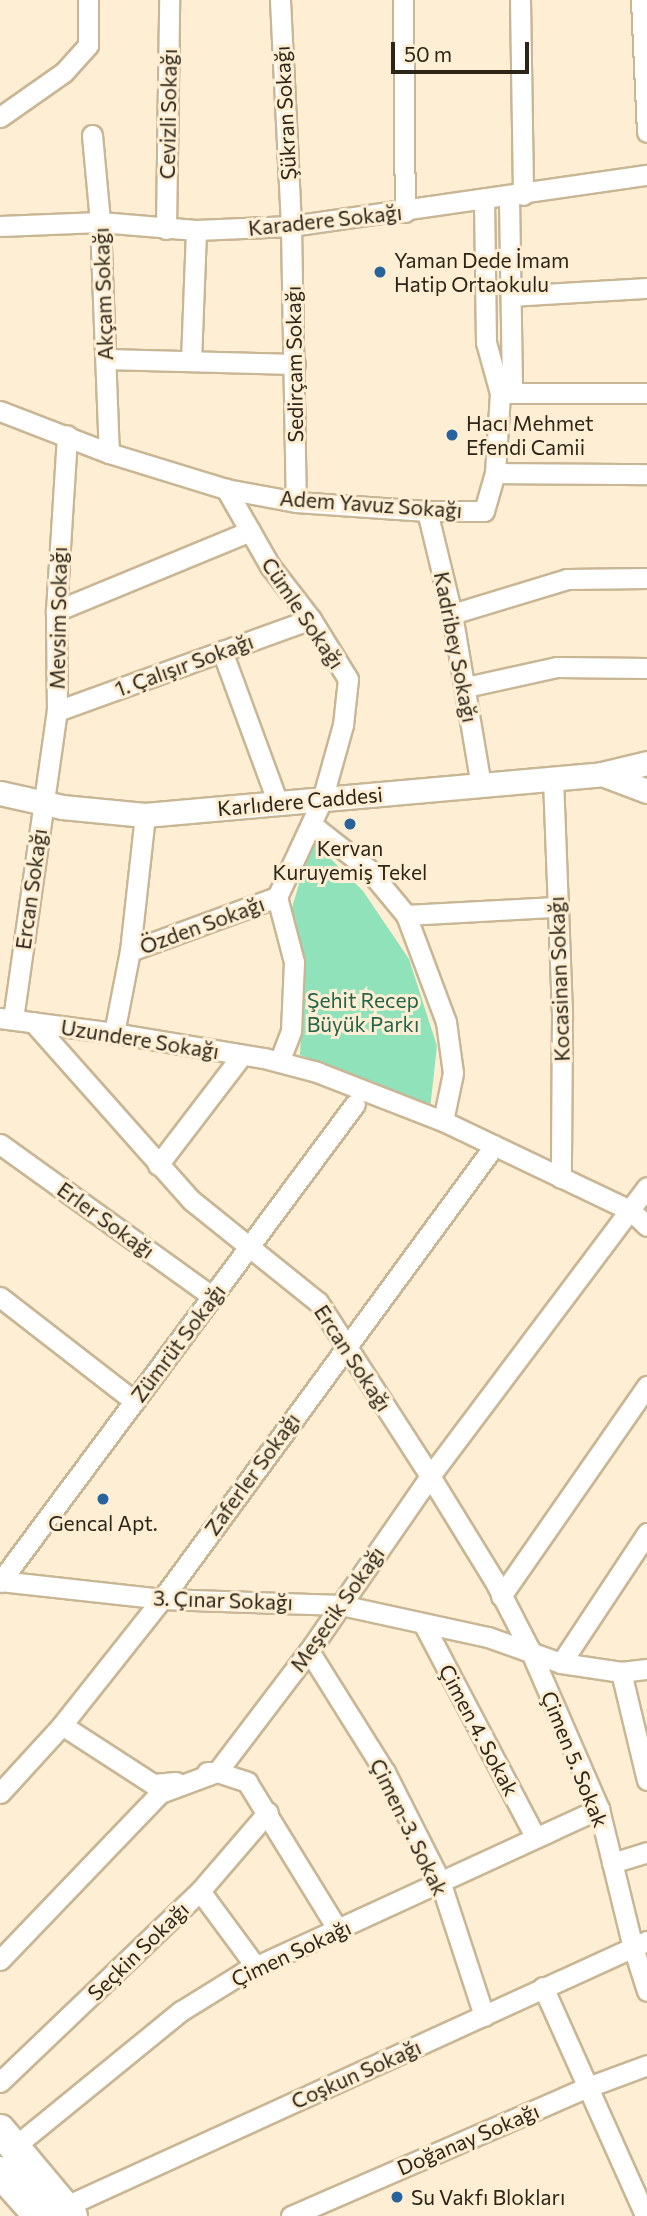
<!DOCTYPE html>
<html>
<head>
<meta charset="utf-8">
<style>
  body { margin:0 }
  #map { position:relative; width:647px; height:2216px; overflow:hidden; background:#feefd4; font-family:Commissioner,sans-serif }
  div>[style] { position:absolute }
  .green>* { inset:0; background:#8fe2ba }
  .roads { filter:drop-shadow(2px 0 #c8b695) drop-shadow(-2px 0 #c8b695) drop-shadow(0 2px #c8b695) drop-shadow(0 -2px #c8b695) }
  .minor>* { height:19px; margin:-9.5px; padding:0 9.5px; transform-origin:9.5px; border-radius:9.5px; background:#fff }
  .tertiary>* { height:23px; margin:-11.5px; padding:0 11.5px; transform-origin:11.5px; border-radius:11.5px; background:#fff }
  .primary>* { height:30px; margin:-15px; padding:0 15px; transform-origin:15px; border-radius:15px; background:#fff }
  .dots>* { width:19px; height:19px; translate:-50% -50%; box-sizing:border-box; border:4px solid #feefd4; border-radius:50% }
  span { translate:-50% -50%; white-space:nowrap; text-align:center; line-height:1.15; -webkit-text-stroke:6px #feefd4; paint-order:stroke }
  .street-label { font-size:21px; color:#2c2518 }
  .poi-label { font-size:21px; color:#2c2518 }
  .left { translate:0 -50%; text-align:left }
  .park-label { font-size:21px; color:#246449 }
  .scale { position:absolute; left:391px; top:42px; width:138px; height:32px; box-sizing:border-box; border:4px solid #2c2518; border-top:0; padding-left:9px; font-size:21px; line-height:24px; white-space:nowrap; color:#2c2518; -webkit-text-stroke:5px #feefd4; paint-order:stroke }
</style>
</head>
<body>
<div id="map">
  <div class="green">
    <i style="clip-path:polygon(312px 840px,363px 891px,409px 959px,437px 1046px,430px 1109px,385px 1086px,300px 1055px,304px 967px,291px 911px)"></i>
  </div>
  <div class="roads">
    <div class="minor">
      <i style="left:280px;top:0;width:226px;rotate:87.2deg"></i>
      <i style="left:291px;top:226px;width:276px;rotate:89deg"></i>
      <i style="left:403px;top:0;width:212px;rotate:89.5deg"></i>
      <i style="left:520px;top:0;width:195px;rotate:89.1deg"></i>
      <i style="left:641px;top:0;width:132px;rotate:87.4deg"></i>
      <i style="left:0;top:117px;width:78px;rotate:-35.1deg"></i>
      <i style="left:64px;top:72px;width:36px;rotate:-48deg"></i>
      <i style="left:88px;top:45px;width:45px;rotate:-90deg"></i>
      <i style="left:92px;top:135px;width:87px;rotate:84.7deg"></i>
      <i style="left:100px;top:222px;width:231px;rotate:87.8deg"></i>
      <i style="left:509px;top:197px;width:196px;rotate:89.1deg"></i>
      <i style="left:0;top:226px;width:100px;rotate:-2.3deg"></i>
      <i style="left:100px;top:222px;width:96px;rotate:4.8deg"></i>
      <i style="left:196px;top:230px;width:95px;rotate:-2.4deg"></i>
      <i style="left:291px;top:226px;width:360px;rotate:-8.2deg"></i>
      <i style="left:166px;top:229px;width:229px;rotate:-89.2deg"></i>
      <i style="left:511px;top:296px;width:136px;rotate:-3.4deg"></i>
      <i style="left:106px;top:359px;width:189px;rotate:1.5deg"></i>
      <i style="left:191px;top:361px;width:131px;rotate:-87.8deg"></i>
      <i style="left:501px;top:393px;width:146px"></i>
      <i style="left:0;top:411px;width:117px;rotate:21.1deg"></i>
      <i style="left:109px;top:453px;width:122px;rotate:17.1deg"></i>
      <i style="left:226px;top:489px;width:71px;rotate:10.5deg"></i>
      <i style="left:296px;top:502px;width:131px;rotate:3.9deg"></i>
      <i style="left:427px;top:511px;width:57px"></i>
      <i style="left:484px;top:511px;width:40px;rotate:-74deg"></i>
      <i style="left:495px;top:473px;width:80px;rotate:-86.4deg"></i>
      <i style="left:500px;top:393px;width:53px;rotate:-105.4deg"></i>
      <i style="left:486px;top:342px;width:142px;rotate:-90.8deg"></i>
      <i style="left:495px;top:473px;width:152px;rotate:0.4deg"></i>
      <i style="left:427px;top:511px;width:106px;rotate:76.4deg"></i>
      <i style="left:452px;top:614px;width:173px;rotate:80.4deg"></i>
      <i style="left:56px;top:611px;width:210px;rotate:-22.4deg"></i>
      <i style="left:452px;top:614px;width:120px;rotate:-16.9deg"></i>
      <i style="left:567px;top:579px;width:80px;rotate:-0.7deg"></i>
      <i style="left:222px;top:651px;width:162px;rotate:69.8deg"></i>
      <i style="left:466px;top:687px;width:93px;rotate:-12.4deg"></i>
      <i style="left:557px;top:667px;width:90px;rotate:0.6deg"></i>
      <i style="left:57px;top:711px;width:270px;rotate:-19.9deg"></i>
      <i style="left:553px;top:779px;width:238px;rotate:87.8deg"></i>
      <i style="left:562px;top:1017px;width:161px;rotate:90.4deg"></i>
      <i style="left:311px;top:824px;width:71px;rotate:38.2deg"></i>
      <i style="left:367px;top:868px;width:61px;rotate:50.3deg"></i>
      <i style="left:406px;top:915px;width:114px;rotate:69.5deg"></i>
      <i style="left:446px;top:1022px;width:51px;rotate:82.2deg"></i>
      <i style="left:453px;top:1073px;width:49px;rotate:101.8deg"></i>
      <i style="left:277px;top:897px;width:67px;rotate:75.3deg"></i>
      <i style="left:294px;top:962px;width:69px;rotate:92.5deg"></i>
      <i style="left:291px;top:1031px;width:33px;rotate:111deg"></i>
      <i style="left:406px;top:915px;width:150px;rotate:-3.1deg"></i>
      <i style="left:130px;top:951px;width:157px;rotate:-20.2deg"></i>
      <i style="left:277px;top:897px;width:107px;rotate:-65.1deg"></i>
      <i style="left:322px;top:800px;width:78px;rotate:-74.4deg"></i>
      <i style="left:343px;top:725px;width:46px;rotate:-83.8deg"></i>
      <i style="left:348px;top:679px;width:70px;rotate:-121.7deg"></i>
      <i style="left:311px;top:619px;width:67px;rotate:-127.7deg"></i>
      <i style="left:270px;top:566px;width:89px;rotate:-119.7deg"></i>
      <i style="left:0;top:1018px;width:115px;rotate:7.5deg"></i>
      <i style="left:114px;top:1033px;width:152px;rotate:9.5deg"></i>
      <i style="left:264px;top:1058px;width:55px;rotate:14.8deg"></i>
      <i style="left:317px;top:1072px;width:135px;rotate:21.3deg"></i>
      <i style="left:443px;top:1121px;width:207px;rotate:25.5deg"></i>
      <i style="left:630px;top:1210px;width:23px;rotate:43deg"></i>
      <i style="left:13px;top:1019px;width:311px;rotate:-81.9deg"></i>
      <i style="left:57px;top:711px;width:100px;rotate:-90.6deg"></i>
      <i style="left:56px;top:611px;width:176px;rotate:-86.4deg"></i>
      <i style="left:33px;top:1022px;width:238px;rotate:48.4deg"></i>
      <i style="left:191px;top:1200px;width:163px;rotate:38.8deg"></i>
      <i style="left:318px;top:1302px;width:207px;rotate:57.2deg"></i>
      <i style="left:430px;top:1476px;width:122px;rotate:58.4deg"></i>
      <i style="left:494px;top:1580px;width:79px;rotate:62.8deg"></i>
      <i style="left:530px;top:1650px;width:173px;rotate:66.5deg"></i>
      <i style="left:599px;top:1809px;width:142px;rotate:76.2deg"></i>
      <i style="left:633px;top:1947px;width:46px;rotate:72.3deg"></i>
      <i style="left:114px;top:1033px;width:84px;rotate:-79deg"></i>
      <i style="left:130px;top:951px;width:137px;rotate:-83.7deg"></i>
      <i style="left:0;top:1144px;width:262px;rotate:35.7deg"></i>
      <i style="left:158px;top:1165px;width:138px;rotate:-52.6deg"></i>
      <i style="left:0;top:1297px;width:170px;rotate:37.8deg"></i>
      <i style="left:0;top:1581px;width:163px;rotate:6.3deg"></i>
      <i style="left:162px;top:1599px;width:179px;rotate:1.9deg"></i>
      <i style="left:341px;top:1605px;width:150px;rotate:12.3deg"></i>
      <i style="left:488px;top:1637px;width:77px;rotate:19.6deg"></i>
      <i style="left:561px;top:1663px;width:61px;rotate:8.5deg"></i>
      <i style="left:621px;top:1672px;width:26px;rotate:-7deg"></i>
      <i style="left:0;top:1582px;width:595px;rotate:-53.4deg"></i>
      <i style="left:501px;top:1596px;width:256px;rotate:-55.2deg"></i>
      <i style="left:424px;top:1625px;width:238px;rotate:62.3deg"></i>
      <i style="left:309px;top:1651px;width:143px;rotate:57.9deg"></i>
      <i style="left:385px;top:1772px;width:122px;rotate:63.2deg"></i>
      <i style="left:440px;top:1881px;width:142px;rotate:71.9deg"></i>
      <i style="left:561px;top:1663px;width:156px;rotate:-56.5deg"></i>
      <i style="left:621px;top:1672px;width:111px;rotate:76.5deg"></i>
      <i style="left:62px;top:1725px;width:108px;rotate:33deg"></i>
      <i style="left:153px;top:1784px;width:23px;rotate:-5deg"></i>
      <i style="left:207px;top:1772px;width:10px"></i>
      <i style="left:217px;top:1772px;width:32px;rotate:18deg"></i>
      <i style="left:247px;top:1782px;width:174px;rotate:58.4deg"></i>
      <i style="left:0;top:1793px;width:92px;rotate:-47.6deg"></i>
      <i style="left:62px;top:1725px;width:161px;rotate:-51.6deg"></i>
      <i style="left:162px;top:1599px;width:562px;rotate:-53.76deg"></i>
      <i style="left:612px;top:1863px;width:37px;rotate:-17deg"></i>
      <i style="left:200px;top:1891px;width:94px;rotate:53.6deg"></i>
      <i style="left:0;top:1960px;width:231px;rotate:-46.2deg"></i>
      <i style="left:160px;top:1793px;width:61px;rotate:-20.2deg"></i>
      <i style="left:217px;top:1772px;width:152px;rotate:-52.8deg"></i>
      <i style="left:309px;top:1651px;width:213px;rotate:-55.3deg"></i>
      <i style="left:430px;top:1476px;width:361px;rotate:-53.1deg"></i>
      <i style="left:543px;top:1987px;width:250px;rotate:65.9deg"></i>
      <i style="left:0;top:2082px;width:277px;rotate:-43.7deg"></i>
      <i style="left:200px;top:1891px;width:104px;rotate:-49.3deg"></i>
      <i style="left:14px;top:2147px;width:215px;rotate:-39.2deg"></i>
      <i style="left:181px;top:2011px;width:74px;rotate:-31.8deg"></i>
      <i style="left:244px;top:1972px;width:391px;rotate:-24.7deg"></i>
      <i style="left:64px;top:2207px;width:641px;rotate:-24.53deg"></i>
      <i style="left:291px;top:2216px;width:324px;rotate:-23.5deg"></i>
      <i style="left:588px;top:2087px;width:63px;rotate:-20.4deg"></i>
    </div>
    <div class="tertiary">
      <i style="left:602px;top:774px;width:48px;rotate:20.7deg"></i>
      <i style="left:0;top:793px;width:64px;rotate:12.7deg"></i>
      <i style="left:62px;top:807px;width:83px;rotate:5.5deg"></i>
      <i style="left:145px;top:815px;width:459px;rotate:-5.1deg"></i>
      <i style="left:602px;top:774px;width:46px;rotate:-13.7deg"></i>
    </div>
    <div class="primary">
      <i style="left:0;top:2130px;width:112px;rotate:50.1deg"></i>
      <i style="left:0;top:2172px;width:59px;rotate:48.4deg"></i>
    </div>
  </div>
  <div class="dots">
    <i style="left:380px;top:272px;background:#29639b"></i>
    <i style="left:452px;top:435px;background:#29639b"></i>
    <i style="left:350px;top:824px;background:#29639b"></i>
    <i style="left:103px;top:1499px;background:#29639b"></i>
    <i style="left:397px;top:2197px;background:#29639b"></i>
  </div>
  <div class="street-label">
    <span style="left:285px;top:113px;rotate:-93deg">Şükran Sokağı</span>
    <span style="left:168px;top:114px;rotate:-89deg">Cevizli Sokağı</span>
    <span style="left:325px;top:220px;rotate:-6deg">Karadere Sokağı</span>
    <span style="left:103px;top:294px;rotate:-92deg">Akçam Sokağı</span>
    <span style="left:294px;top:364px;rotate:-91deg">Sedirçam Sokağı</span>
    <span style="left:371px;top:504px;rotate:4deg">Adem Yavuz Sokağı</span>
    <span style="left:303px;top:613px;rotate:56deg">Cümle Sokağı</span>
    <span style="left:58px;top:618px;rotate:-89deg">Mevsim Sokağı</span>
    <span style="left:456px;top:647px;rotate:79deg">Kadribey Sokağı</span>
    <span style="left:184px;top:665px;rotate:-20deg">1. Çalışır Sokağı</span>
    <span style="left:300px;top:801px;rotate:-5deg">Karlıdere Caddesi</span>
    <span style="left:31px;top:889px;rotate:-82deg">Ercan Sokağı</span>
    <span style="left:202px;top:925px;rotate:-20deg">Özden Sokağı</span>
    <span style="left:559px;top:979px;rotate:-92deg">Kocasinan Sokağı</span>
    <span style="left:140px;top:1039px;rotate:9deg">Uzundere Sokağı</span>
    <span style="left:106px;top:1220px;rotate:36deg">Erler Sokağı</span>
    <span style="left:178px;top:1343px;rotate:-53deg">Zümrüt Sokağı</span>
    <span style="left:353px;top:1358px;rotate:57deg">Ercan Sokağı</span>
    <span style="left:252px;top:1474px;rotate:-54deg">Zaferler Sokağı</span>
    <span style="left:223px;top:1600px;rotate:2deg">3. Çınar Sokağı</span>
    <span style="left:337px;top:1609px;rotate:-55deg">Meşecik Sokağı</span>
    <span style="left:479px;top:1730px;rotate:62deg">Çimen 4. Sokak</span>
    <span style="left:575px;top:1759px;rotate:68deg">Çimen 5. Sokak</span>
    <span style="left:409px;top:1827px;rotate:64deg">Çimen-3. Sokak</span>
    <span style="left:138px;top:1951px;rotate:-44deg">Seçkin Sokağı</span>
    <span style="left:291px;top:1953px;rotate:-25deg">Çimen Sokağı</span>
    <span style="left:356px;top:2074px;rotate:-24deg">Coşkun Sokağı</span>
    <span style="left:468px;top:2139px;rotate:-23deg">Doğanay Sokağı</span>
  </div>
  <div class="poi-label">
    <span class="left" style="left:394px;top:272px">Yaman Dede İmam<br>Hatip Ortaokulu</span>
    <span class="left" style="left:466px;top:435px">Hacı Mehmet<br>Efendi Camii</span>
    <span style="left:350px;top:860px">Kervan<br>Kuruyemiş Tekel</span>
    <span style="left:103px;top:1523px">Gencal Apt.</span>
    <span class="left" style="left:411px;top:2197px">Su Vakfı Blokları</span>
  </div>
  <div class="park-label">
    <span style="left:363px;top:1012px">Şehit Recep<br>Büyük Parkı</span>
  </div>
  <div class="scale">50 m</div>
</div>
</body>
</html>
